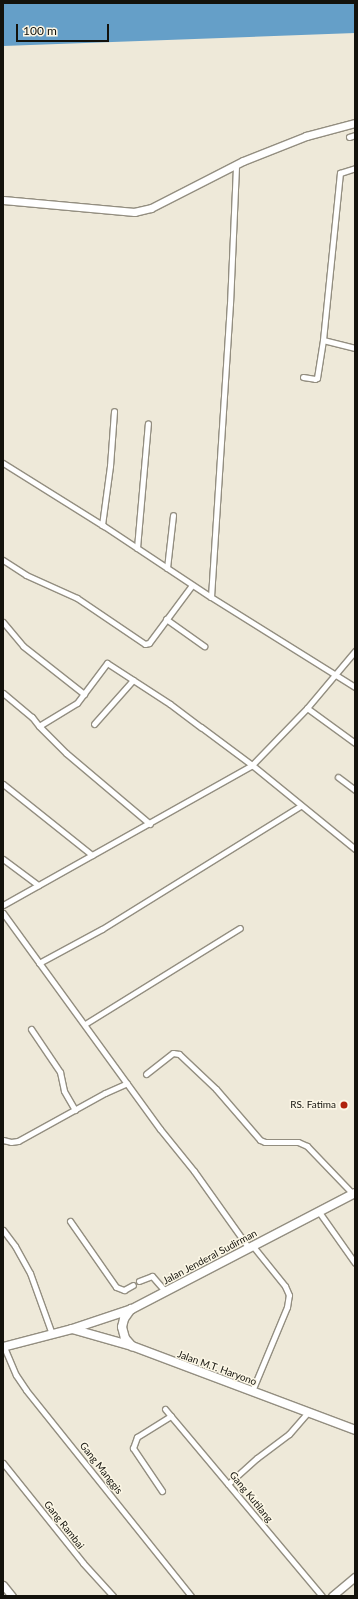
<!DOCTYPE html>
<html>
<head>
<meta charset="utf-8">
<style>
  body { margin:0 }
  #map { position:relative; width:358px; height:1599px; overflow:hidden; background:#eee9d9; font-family:Lato,sans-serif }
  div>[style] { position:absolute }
  .water>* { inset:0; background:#659fc8 }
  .roads { filter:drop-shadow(1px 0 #938e80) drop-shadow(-1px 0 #938e80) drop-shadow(0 1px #938e80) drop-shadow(0 -1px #938e80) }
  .street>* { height:5px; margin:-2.5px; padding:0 2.5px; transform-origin:2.5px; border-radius:2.5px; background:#fff }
  .secondary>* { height:7px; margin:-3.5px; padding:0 3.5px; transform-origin:3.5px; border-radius:3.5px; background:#fff }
  .primary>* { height:8px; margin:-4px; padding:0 4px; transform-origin:4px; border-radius:4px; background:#fff }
  .dots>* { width:11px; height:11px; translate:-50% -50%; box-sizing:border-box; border:2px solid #fcf7e6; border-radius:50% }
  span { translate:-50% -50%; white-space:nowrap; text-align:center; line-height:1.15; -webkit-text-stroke:3px #fcf7e6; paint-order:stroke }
  .poi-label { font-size:10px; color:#13120c }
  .right { translate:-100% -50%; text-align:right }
  .street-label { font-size:10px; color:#13120c }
  .frame { position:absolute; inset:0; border:4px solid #13120c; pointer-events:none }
  .scale { position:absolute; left:16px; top:24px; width:93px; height:18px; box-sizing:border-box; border:2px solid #13120c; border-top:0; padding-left:5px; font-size:12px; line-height:14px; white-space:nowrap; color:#13120c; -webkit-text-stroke:3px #fcf7e6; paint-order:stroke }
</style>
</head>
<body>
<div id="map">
  <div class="water">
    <i style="clip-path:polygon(3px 3px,355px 3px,355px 33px,3px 46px)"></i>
  </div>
  <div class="roads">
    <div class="street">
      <i style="left:349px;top:137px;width:6px;rotate:-18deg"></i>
      <i style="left:323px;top:340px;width:33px;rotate:14deg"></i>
      <i style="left:303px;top:377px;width:12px;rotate:9deg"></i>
      <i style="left:315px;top:379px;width:2px;rotate:-27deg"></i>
      <i style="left:317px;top:378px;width:38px;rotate:-81deg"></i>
      <i style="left:323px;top:340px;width:168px;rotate:-84.2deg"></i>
      <i style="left:340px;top:173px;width:16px;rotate:-18deg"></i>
      <i style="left:3px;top:463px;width:119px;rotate:32deg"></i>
      <i style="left:104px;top:526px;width:128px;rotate:33.6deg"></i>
      <i style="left:211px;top:597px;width:170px;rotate:32deg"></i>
      <i style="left:102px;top:525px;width:60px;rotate:-82.3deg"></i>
      <i style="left:110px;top:466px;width:55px;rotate:-85.8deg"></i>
      <i style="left:137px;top:548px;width:125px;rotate:-85deg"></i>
      <i style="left:3px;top:560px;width:27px;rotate:33deg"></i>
      <i style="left:26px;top:575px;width:56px;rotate:24.3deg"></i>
      <i style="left:77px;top:598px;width:82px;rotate:34.1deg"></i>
      <i style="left:145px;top:644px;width:4px;rotate:-14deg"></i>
      <i style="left:149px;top:643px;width:72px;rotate:-53.4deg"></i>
      <i style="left:167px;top:568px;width:53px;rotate:-83.5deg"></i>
      <i style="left:211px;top:597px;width:294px;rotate:-86.3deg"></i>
      <i style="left:230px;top:304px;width:140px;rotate:-87.5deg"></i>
      <i style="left:166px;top:619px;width:47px;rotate:35.4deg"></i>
      <i style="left:3px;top:622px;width:31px;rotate:50deg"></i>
      <i style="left:23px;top:646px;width:78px;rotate:38.2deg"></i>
      <i style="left:3px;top:693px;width:38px;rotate:40deg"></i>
      <i style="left:32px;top:717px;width:11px;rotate:52deg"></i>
      <i style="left:307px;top:708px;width:59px;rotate:36.1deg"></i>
      <i style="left:94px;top:724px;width:59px;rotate:-48.4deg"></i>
      <i style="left:338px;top:777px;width:21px;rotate:37deg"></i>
      <i style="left:3px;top:784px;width:114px;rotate:38.6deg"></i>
      <i style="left:150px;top:824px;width:110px;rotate:-139.8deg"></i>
      <i style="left:66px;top:753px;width:38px;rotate:-135deg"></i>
      <i style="left:39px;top:726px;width:44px;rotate:-31.2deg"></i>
      <i style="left:77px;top:703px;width:50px;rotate:-53.1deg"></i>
      <i style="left:107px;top:663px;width:75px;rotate:33.1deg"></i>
      <i style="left:170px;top:704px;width:39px;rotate:37deg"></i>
      <i style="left:201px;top:727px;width:64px;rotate:36.7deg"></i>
      <i style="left:252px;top:765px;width:133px;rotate:39.2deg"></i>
      <i style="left:3px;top:859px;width:44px;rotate:36.6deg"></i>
      <i style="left:3px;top:905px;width:286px;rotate:-29.3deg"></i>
      <i style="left:252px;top:765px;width:79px;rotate:-46deg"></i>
      <i style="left:307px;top:708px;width:75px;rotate:-49.9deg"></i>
      <i style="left:3px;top:913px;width:267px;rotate:54deg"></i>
      <i style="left:160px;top:1129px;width:54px;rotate:51deg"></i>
      <i style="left:194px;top:1171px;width:93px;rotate:54.6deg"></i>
      <i style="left:39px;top:963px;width:72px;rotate:-28.4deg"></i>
      <i style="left:102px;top:929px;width:233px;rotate:-31.8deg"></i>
      <i style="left:85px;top:1024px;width:182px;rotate:-31.8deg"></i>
      <i style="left:31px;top:1029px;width:52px;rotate:56deg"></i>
      <i style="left:60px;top:1072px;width:19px;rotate:78deg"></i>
      <i style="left:64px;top:1091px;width:22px;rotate:60deg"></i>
      <i style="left:146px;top:1074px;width:34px;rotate:-38deg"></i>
      <i style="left:173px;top:1053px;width:6px;rotate:9deg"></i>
      <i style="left:179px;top:1054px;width:51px;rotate:43.4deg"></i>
      <i style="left:216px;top:1089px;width:67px;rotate:49.2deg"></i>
      <i style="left:260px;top:1140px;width:5px;rotate:22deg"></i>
      <i style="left:265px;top:1142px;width:33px"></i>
      <i style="left:298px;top:1142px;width:10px;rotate:24deg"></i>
      <i style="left:307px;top:1146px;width:66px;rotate:46.2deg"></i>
      <i style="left:3px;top:1140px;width:8px;rotate:14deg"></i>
      <i style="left:11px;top:1142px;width:7px;rotate:-8deg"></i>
      <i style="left:18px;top:1141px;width:99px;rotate:-28.9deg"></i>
      <i style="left:105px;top:1093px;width:24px;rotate:-24deg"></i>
      <i style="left:319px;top:1212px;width:62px;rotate:54.8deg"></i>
      <i style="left:70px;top:1221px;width:80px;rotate:55.1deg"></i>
      <i style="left:116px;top:1287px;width:9px;rotate:21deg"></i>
      <i style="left:124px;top:1290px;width:10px;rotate:-29deg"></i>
      <i style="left:3px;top:1230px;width:20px;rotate:53deg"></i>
      <i style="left:15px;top:1246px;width:31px;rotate:61deg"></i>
      <i style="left:30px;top:1273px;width:65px;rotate:70.2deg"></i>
      <i style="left:139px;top:1281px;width:14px;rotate:-21deg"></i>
      <i style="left:152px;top:1276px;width:21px;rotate:49deg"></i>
      <i style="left:4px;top:1347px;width:30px;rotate:67deg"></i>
      <i style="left:16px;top:1375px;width:18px;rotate:56deg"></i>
      <i style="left:26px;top:1390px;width:264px;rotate:51.3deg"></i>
      <i style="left:252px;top:1391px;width:91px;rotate:-67.4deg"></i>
      <i style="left:287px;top:1307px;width:12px;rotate:-81deg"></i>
      <i style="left:289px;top:1295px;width:10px;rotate:-114deg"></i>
      <i style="left:285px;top:1286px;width:53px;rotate:-128.8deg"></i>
      <i style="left:165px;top:1409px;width:244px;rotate:50deg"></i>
      <i style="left:3px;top:1463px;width:128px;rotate:51.3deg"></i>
      <i style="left:83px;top:1563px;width:45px;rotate:47.7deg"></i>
      <i style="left:228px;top:1484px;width:39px;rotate:-42deg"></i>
      <i style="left:257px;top:1458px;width:40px;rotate:-37deg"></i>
      <i style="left:289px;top:1434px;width:29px;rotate:-49deg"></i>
      <i style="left:162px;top:1491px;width:52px;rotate:-124deg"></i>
      <i style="left:133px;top:1448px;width:12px;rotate:-70deg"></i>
      <i style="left:137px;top:1437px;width:40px;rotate:-32deg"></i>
    </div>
    <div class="secondary">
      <i style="left:3px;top:200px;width:132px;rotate:5.2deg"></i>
      <i style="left:134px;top:212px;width:17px;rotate:-13deg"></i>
      <i style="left:151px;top:208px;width:103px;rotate:-27.1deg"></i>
      <i style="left:243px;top:161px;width:68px;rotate:-21.6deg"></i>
      <i style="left:306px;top:136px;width:51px;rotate:-14.9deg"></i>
      <i style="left:3px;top:1585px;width:14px;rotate:51deg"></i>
      <i style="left:332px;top:1596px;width:30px;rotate:-40deg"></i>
    </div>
    <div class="primary">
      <i style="left:131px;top:1309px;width:12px;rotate:125deg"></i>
      <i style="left:124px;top:1319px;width:8px;rotate:104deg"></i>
      <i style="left:122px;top:1327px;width:11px;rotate:75deg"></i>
      <i style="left:125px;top:1338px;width:11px;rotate:49deg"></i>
      <i style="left:72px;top:1329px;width:62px;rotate:15.8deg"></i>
      <i style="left:132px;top:1346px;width:238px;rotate:20.6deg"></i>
      <i style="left:3px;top:1347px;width:71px;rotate:-14.6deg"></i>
      <i style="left:72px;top:1329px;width:63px;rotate:-18.4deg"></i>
      <i style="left:132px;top:1309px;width:251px;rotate:-27.5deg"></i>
    </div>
  </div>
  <div class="dots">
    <i style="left:344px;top:1105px;background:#b0220c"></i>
  </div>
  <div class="poi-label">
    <span class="right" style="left:336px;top:1105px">RS. Fatima</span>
  </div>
  <div class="street-label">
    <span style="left:210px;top:1257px;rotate:-28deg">Jalan Jenderal Sudirman</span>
    <span style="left:217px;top:1368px;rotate:20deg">Jalan M.T. Haryono</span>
    <span style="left:101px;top:1468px;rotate:52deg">Gang Manggis</span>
    <span style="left:251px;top:1497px;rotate:51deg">Gang Kutilang</span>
    <span style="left:64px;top:1525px;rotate:52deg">Gang Rambai</span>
  </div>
  <div class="frame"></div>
  <div class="scale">100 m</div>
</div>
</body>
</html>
